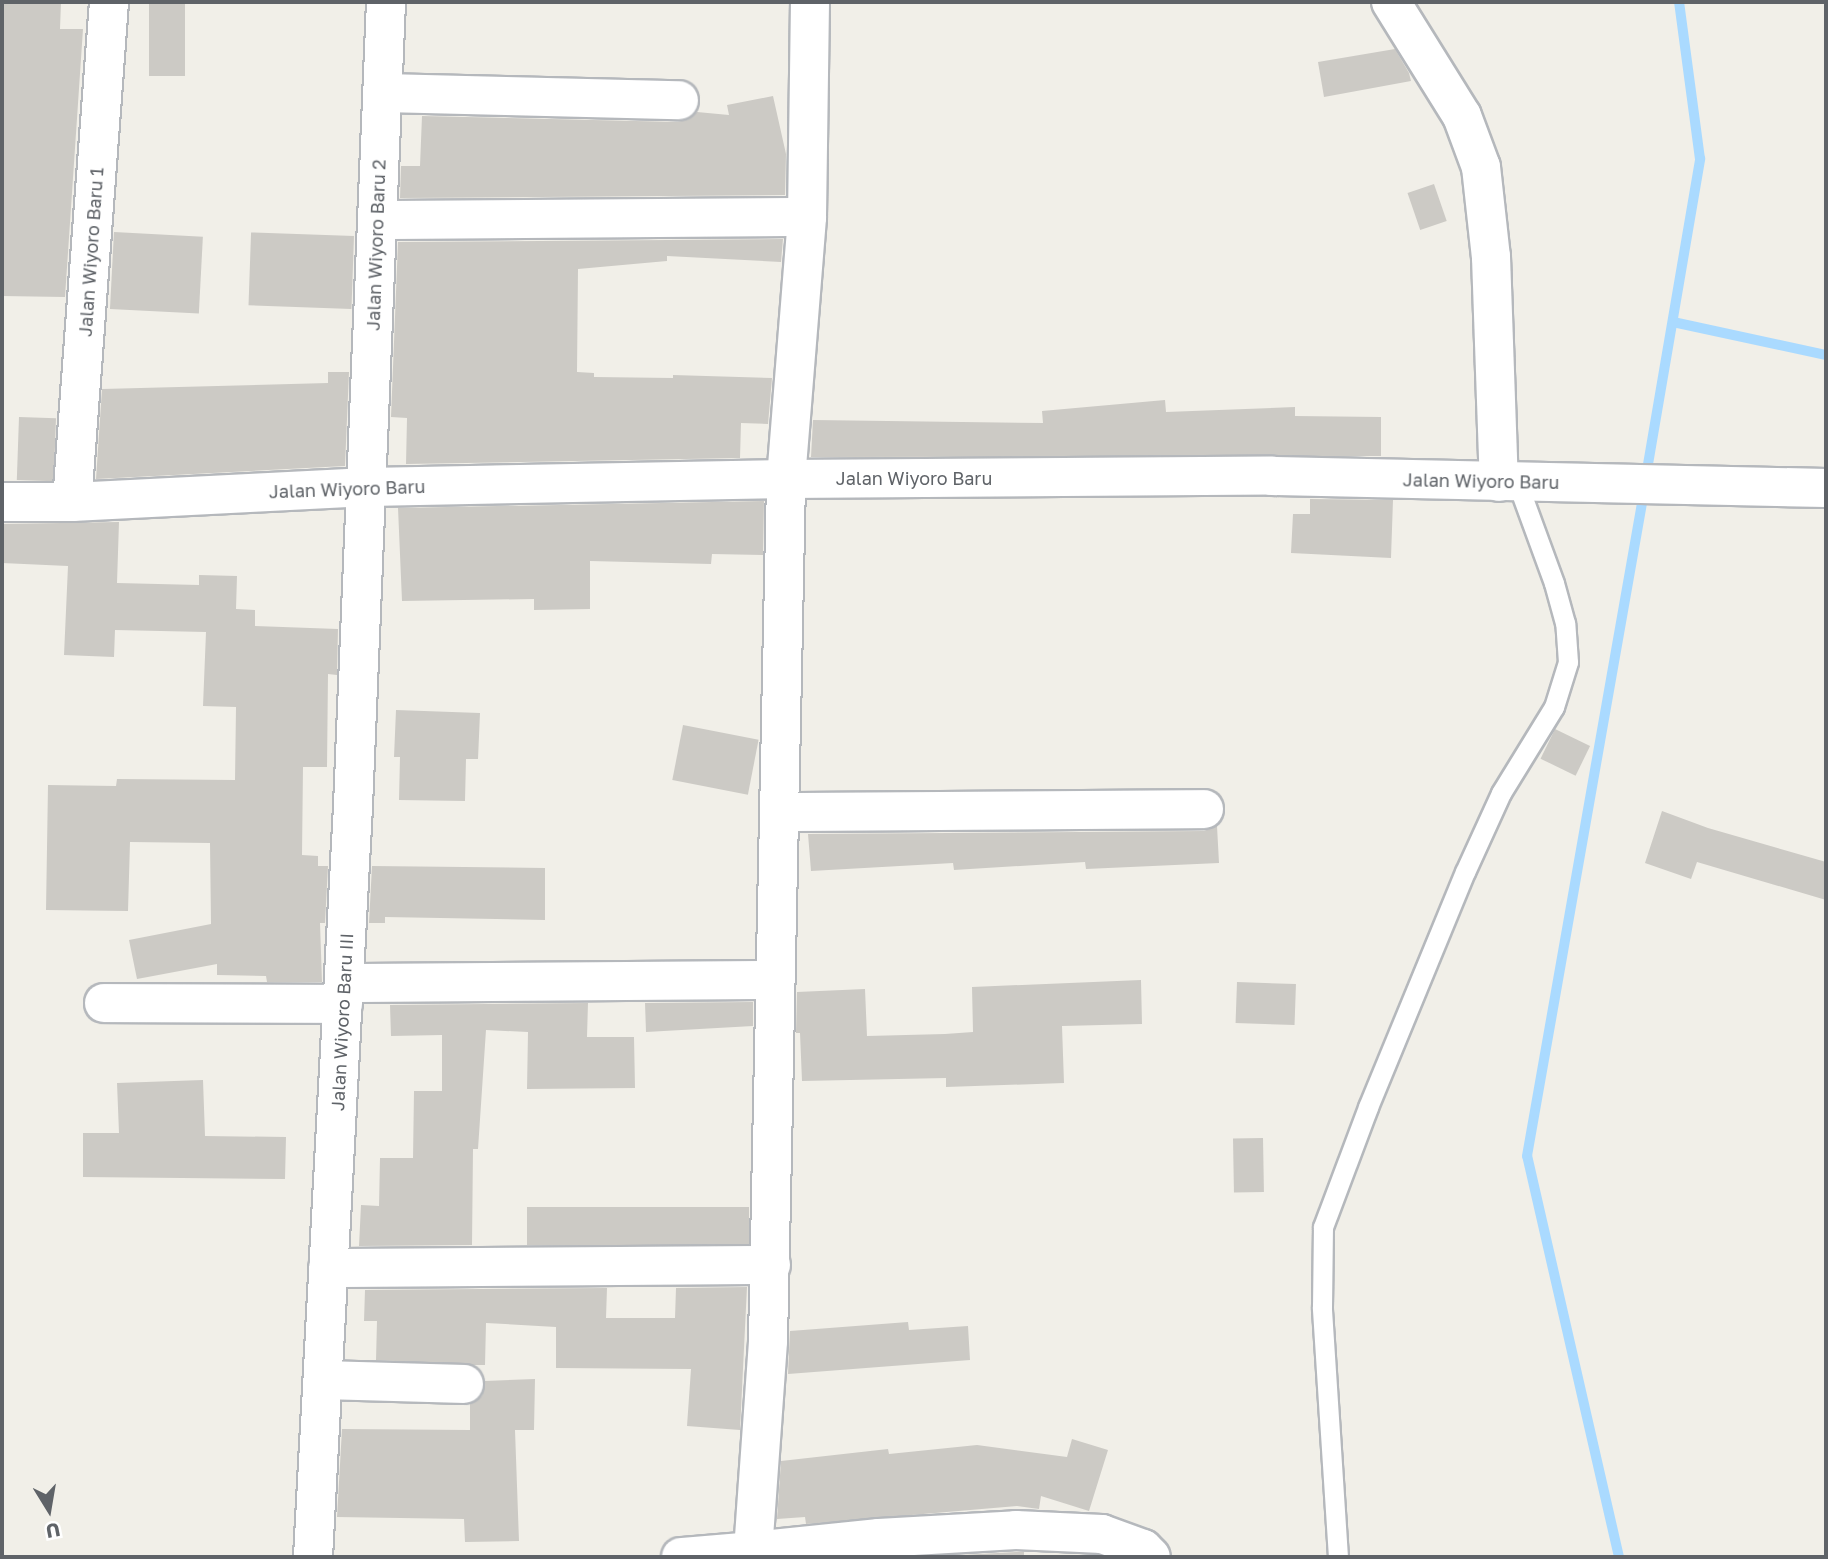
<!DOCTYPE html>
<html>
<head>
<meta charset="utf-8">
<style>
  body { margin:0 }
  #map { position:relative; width:1828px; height:1559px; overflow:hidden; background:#f1efe8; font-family:"Golos Text",sans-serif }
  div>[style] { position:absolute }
  .stream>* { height:10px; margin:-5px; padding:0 5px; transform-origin:5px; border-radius:5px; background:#aadaff }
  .building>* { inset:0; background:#cccac5; transform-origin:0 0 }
  .roads { filter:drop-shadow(2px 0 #b5b8bc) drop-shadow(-2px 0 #b5b8bc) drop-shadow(0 2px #b5b8bc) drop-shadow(0 -2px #b5b8bc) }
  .lane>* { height:19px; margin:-9.5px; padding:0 9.5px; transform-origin:9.5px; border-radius:9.5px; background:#fff }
  .street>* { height:38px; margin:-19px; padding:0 19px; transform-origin:19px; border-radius:19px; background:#fff }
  span { translate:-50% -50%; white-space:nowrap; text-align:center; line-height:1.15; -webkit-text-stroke:5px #fff; paint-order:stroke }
  .street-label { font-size:18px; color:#5f6368 }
  .frame { position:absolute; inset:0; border:4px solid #5f6368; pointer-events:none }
  .north { position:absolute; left:14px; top:1475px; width:70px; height:70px; -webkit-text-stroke:5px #fff; paint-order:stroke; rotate:169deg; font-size:19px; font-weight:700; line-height:28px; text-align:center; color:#5f6368 }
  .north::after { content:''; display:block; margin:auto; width:24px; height:32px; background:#5f6368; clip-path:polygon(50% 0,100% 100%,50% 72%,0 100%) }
</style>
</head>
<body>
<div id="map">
  <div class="stream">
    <i style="left:1673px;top:322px;width:157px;rotate:12.2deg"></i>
    <i style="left:1646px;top:476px;width:322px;rotate:-80.3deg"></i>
    <i style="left:1700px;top:159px;width:158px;rotate:-97.6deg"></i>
    <i style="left:1619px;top:1557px;width:411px;rotate:-102.9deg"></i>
    <i style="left:1527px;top:1156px;width:674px;rotate:-80.01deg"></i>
  </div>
  <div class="building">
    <i style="clip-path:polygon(2px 2px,61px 2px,60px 29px,83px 29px,65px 297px,2px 296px)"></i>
    <i style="left:149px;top:2px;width:36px;height:74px"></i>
    <i style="clip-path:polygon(1395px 49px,1409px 73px,1411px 81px,1324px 97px,1318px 62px)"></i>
    <i style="clip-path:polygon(773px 96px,786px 154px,785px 195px,400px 198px,401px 166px,420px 166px,422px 116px,678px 122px,689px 119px,697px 112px,729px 115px,727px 105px)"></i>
    <i style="left:1434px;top:184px;width:39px;height:28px;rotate:71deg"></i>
    <i style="left:114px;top:232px;width:89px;height:77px;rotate:3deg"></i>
    <i style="left:354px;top:236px;width:73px;height:103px;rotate:92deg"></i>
    <i style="clip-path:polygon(783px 239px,781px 262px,667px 256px,667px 261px,578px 269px,577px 372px,594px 373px,594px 377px,673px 378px,673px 375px,772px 378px,768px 424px,741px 423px,740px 458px,406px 464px,407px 418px,391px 417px,398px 242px)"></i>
    <i style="clip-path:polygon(328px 372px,349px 372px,345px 466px,96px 479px,102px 389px,328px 383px)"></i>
    <i style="clip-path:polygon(1165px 400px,1166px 412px,1295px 407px,1295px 416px,1381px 417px,1381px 456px,811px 457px,813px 420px,1043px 423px,1042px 411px)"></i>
    <i style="left:19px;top:417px;width:37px;height:63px;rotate:2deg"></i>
    <i style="clip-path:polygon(1310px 499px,1393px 500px,1391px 558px,1291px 553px,1293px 514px,1310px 514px)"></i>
    <i style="clip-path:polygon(764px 501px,763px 555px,712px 554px,711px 564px,590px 561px,590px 609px,534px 610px,534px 599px,402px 601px,398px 508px)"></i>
    <i style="clip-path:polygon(119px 522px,117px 583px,199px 585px,199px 575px,237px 576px,236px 609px,255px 610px,255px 626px,338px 629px,337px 675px,328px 674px,327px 767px,303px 767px,302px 855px,318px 856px,318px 866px,328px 866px,325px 923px,320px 923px,322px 982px,267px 982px,266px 976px,217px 975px,217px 964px,137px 979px,129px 940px,211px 924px,210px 843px,130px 842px,128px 911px,46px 910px,48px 785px,116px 786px,117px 779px,235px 780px,236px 707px,203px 706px,206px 632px,115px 630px,114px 657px,64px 655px,68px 566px,2px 563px,2px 524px)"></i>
    <i style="clip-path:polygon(396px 710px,480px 713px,478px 759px,466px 759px,465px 801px,399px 800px,400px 757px,394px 757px)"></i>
    <i style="left:683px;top:725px;width:77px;height:56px;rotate:11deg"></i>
    <i style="left:1555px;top:729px;width:39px;height:33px;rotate:26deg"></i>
    <i style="clip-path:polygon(1662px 811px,1708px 828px,1826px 862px,1826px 900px,1697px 862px,1691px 879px,1645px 863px)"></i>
    <i style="clip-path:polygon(1217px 826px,1219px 863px,1086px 869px,1085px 862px,954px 870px,953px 863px,811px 871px,808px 834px,1204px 831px)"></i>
    <i style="clip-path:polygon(372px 866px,545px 868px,545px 920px,385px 917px,385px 923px,369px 923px)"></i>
    <i style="clip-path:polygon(1141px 980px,1142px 1024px,1062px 1026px,1064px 1083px,946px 1087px,946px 1078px,802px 1081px,800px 1033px,796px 1033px,797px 992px,865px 989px,867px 1036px,945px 1034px,973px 1032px,972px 987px)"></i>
    <i style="left:1237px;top:982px;width:59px;height:41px;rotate:2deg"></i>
    <i style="clip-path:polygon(753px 1002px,753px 1026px,646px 1032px,645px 1003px)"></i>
    <i style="clip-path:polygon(588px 1003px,587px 1037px,634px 1037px,635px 1088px,527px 1089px,528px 1032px,486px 1030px,478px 1149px,473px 1149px,472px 1245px,359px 1246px,361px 1205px,379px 1206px,380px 1158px,413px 1158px,414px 1091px,442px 1091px,442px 1035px,391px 1036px,390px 1005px)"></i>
    <i style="clip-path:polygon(203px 1080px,205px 1136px,286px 1137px,285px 1179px,83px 1177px,83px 1133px,119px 1133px,117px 1083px)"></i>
    <i style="left:1263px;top:1138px;width:54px;height:30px;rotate:89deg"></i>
    <i style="left:527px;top:1207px;width:222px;height:38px"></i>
    <i style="clip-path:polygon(747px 1287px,740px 1430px,687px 1426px,691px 1369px,556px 1368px,556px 1327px,486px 1323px,485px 1365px,473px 1365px,376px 1360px,377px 1321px,364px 1321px,365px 1290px,607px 1288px,606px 1318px,675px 1318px,676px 1288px)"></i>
    <i style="clip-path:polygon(908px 1322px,909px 1330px,968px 1326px,970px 1360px,788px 1374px,790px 1331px)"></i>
    <i style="clip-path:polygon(535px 1379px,534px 1430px,515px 1430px,519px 1541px,465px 1542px,464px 1519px,337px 1517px,342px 1429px,470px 1430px,470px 1404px,482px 1396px,485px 1381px)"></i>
    <i style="clip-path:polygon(1072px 1439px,1108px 1450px,1089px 1511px,1041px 1496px,1039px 1509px,1017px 1506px,806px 1524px,805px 1517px,777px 1519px,781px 1461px,888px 1449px,889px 1454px,977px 1445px,1067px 1457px)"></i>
    <i style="clip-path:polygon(1016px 1552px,1024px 1552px,1024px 1557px,925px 1557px)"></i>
  </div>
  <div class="roads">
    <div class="lane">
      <i style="left:1338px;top:1557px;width:251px;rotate:-93.7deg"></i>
      <i style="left:1322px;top:1307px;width:80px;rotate:-89.3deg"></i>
      <i style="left:1323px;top:1227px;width:128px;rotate:-69.4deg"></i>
      <i style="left:1368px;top:1107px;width:254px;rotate:-67.6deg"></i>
      <i style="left:1465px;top:872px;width:87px;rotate:-65.5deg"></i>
      <i style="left:1501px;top:793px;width:101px;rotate:-58.4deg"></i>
      <i style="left:1554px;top:707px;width:47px;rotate:-72.7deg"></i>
      <i style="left:1568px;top:662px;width:39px;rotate:-94deg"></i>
      <i style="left:1565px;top:623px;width:41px;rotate:-105.4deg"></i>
      <i style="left:1554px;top:583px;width:108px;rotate:-110.1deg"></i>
    </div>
    <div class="street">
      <i style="left:1391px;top:2px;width:134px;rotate:58.1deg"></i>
      <i style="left:1462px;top:116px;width:54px;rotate:69.6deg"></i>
      <i style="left:1481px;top:167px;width:91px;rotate:83.7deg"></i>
      <i style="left:1491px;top:257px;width:225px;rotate:88deg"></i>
      <i style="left:383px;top:93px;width:296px;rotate:1.4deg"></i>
      <i style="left:377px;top:220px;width:430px;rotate:-0.4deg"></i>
      <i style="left:2px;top:502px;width:70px"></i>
      <i style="left:72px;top:502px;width:296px;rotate:-2.9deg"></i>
      <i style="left:368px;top:487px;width:418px;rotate:-1.1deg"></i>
      <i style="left:786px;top:479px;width:486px;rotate:-0.4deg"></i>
      <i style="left:1272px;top:476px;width:554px;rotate:1.24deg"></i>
      <i style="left:72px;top:502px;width:501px;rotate:-85.77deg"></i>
      <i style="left:782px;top:812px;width:422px;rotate:-0.4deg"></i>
      <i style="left:344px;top:983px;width:431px;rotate:-0.4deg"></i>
      <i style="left:104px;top:1003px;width:239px;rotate:0.2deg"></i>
      <i style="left:328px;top:1268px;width:443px;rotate:-0.4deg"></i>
      <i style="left:324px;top:1380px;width:140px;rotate:1.6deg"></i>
      <i style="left:313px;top:1557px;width:752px;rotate:-86.95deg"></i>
      <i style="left:353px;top:806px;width:805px;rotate:-87.65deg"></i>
      <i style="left:681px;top:1557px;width:72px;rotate:-4.8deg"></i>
      <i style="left:753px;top:1551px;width:211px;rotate:-85.9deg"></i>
      <i style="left:768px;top:1341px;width:862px;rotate:-88.8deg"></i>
      <i style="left:786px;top:479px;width:263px;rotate:-85.4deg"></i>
      <i style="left:807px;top:217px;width:215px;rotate:-89.2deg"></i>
      <i style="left:754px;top:1557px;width:6px;rotate:-99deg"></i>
      <i style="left:753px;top:1551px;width:127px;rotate:-5.9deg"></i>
      <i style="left:879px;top:1538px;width:137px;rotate:-3.3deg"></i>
      <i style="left:1016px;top:1530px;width:86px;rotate:2.7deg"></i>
      <i style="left:1102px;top:1534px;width:44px;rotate:20.1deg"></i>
      <i style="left:1143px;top:1549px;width:11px;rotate:45deg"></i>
    </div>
  </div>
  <div class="street-label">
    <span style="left:376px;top:245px;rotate:-88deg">Jalan Wiyoro Baru 2</span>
    <span style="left:91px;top:252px;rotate:-86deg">Jalan Wiyoro Baru 1</span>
    <span style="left:914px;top:478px">Jalan Wiyoro Baru</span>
    <span style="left:1481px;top:481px;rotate:1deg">Jalan Wiyoro Baru</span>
    <span style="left:347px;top:489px;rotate:-2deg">Jalan Wiyoro Baru</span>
    <span style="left:342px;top:1022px;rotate:-87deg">Jalan Wiyoro Baru III</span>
  </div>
  <div class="frame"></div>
  <div class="north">U</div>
</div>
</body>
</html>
